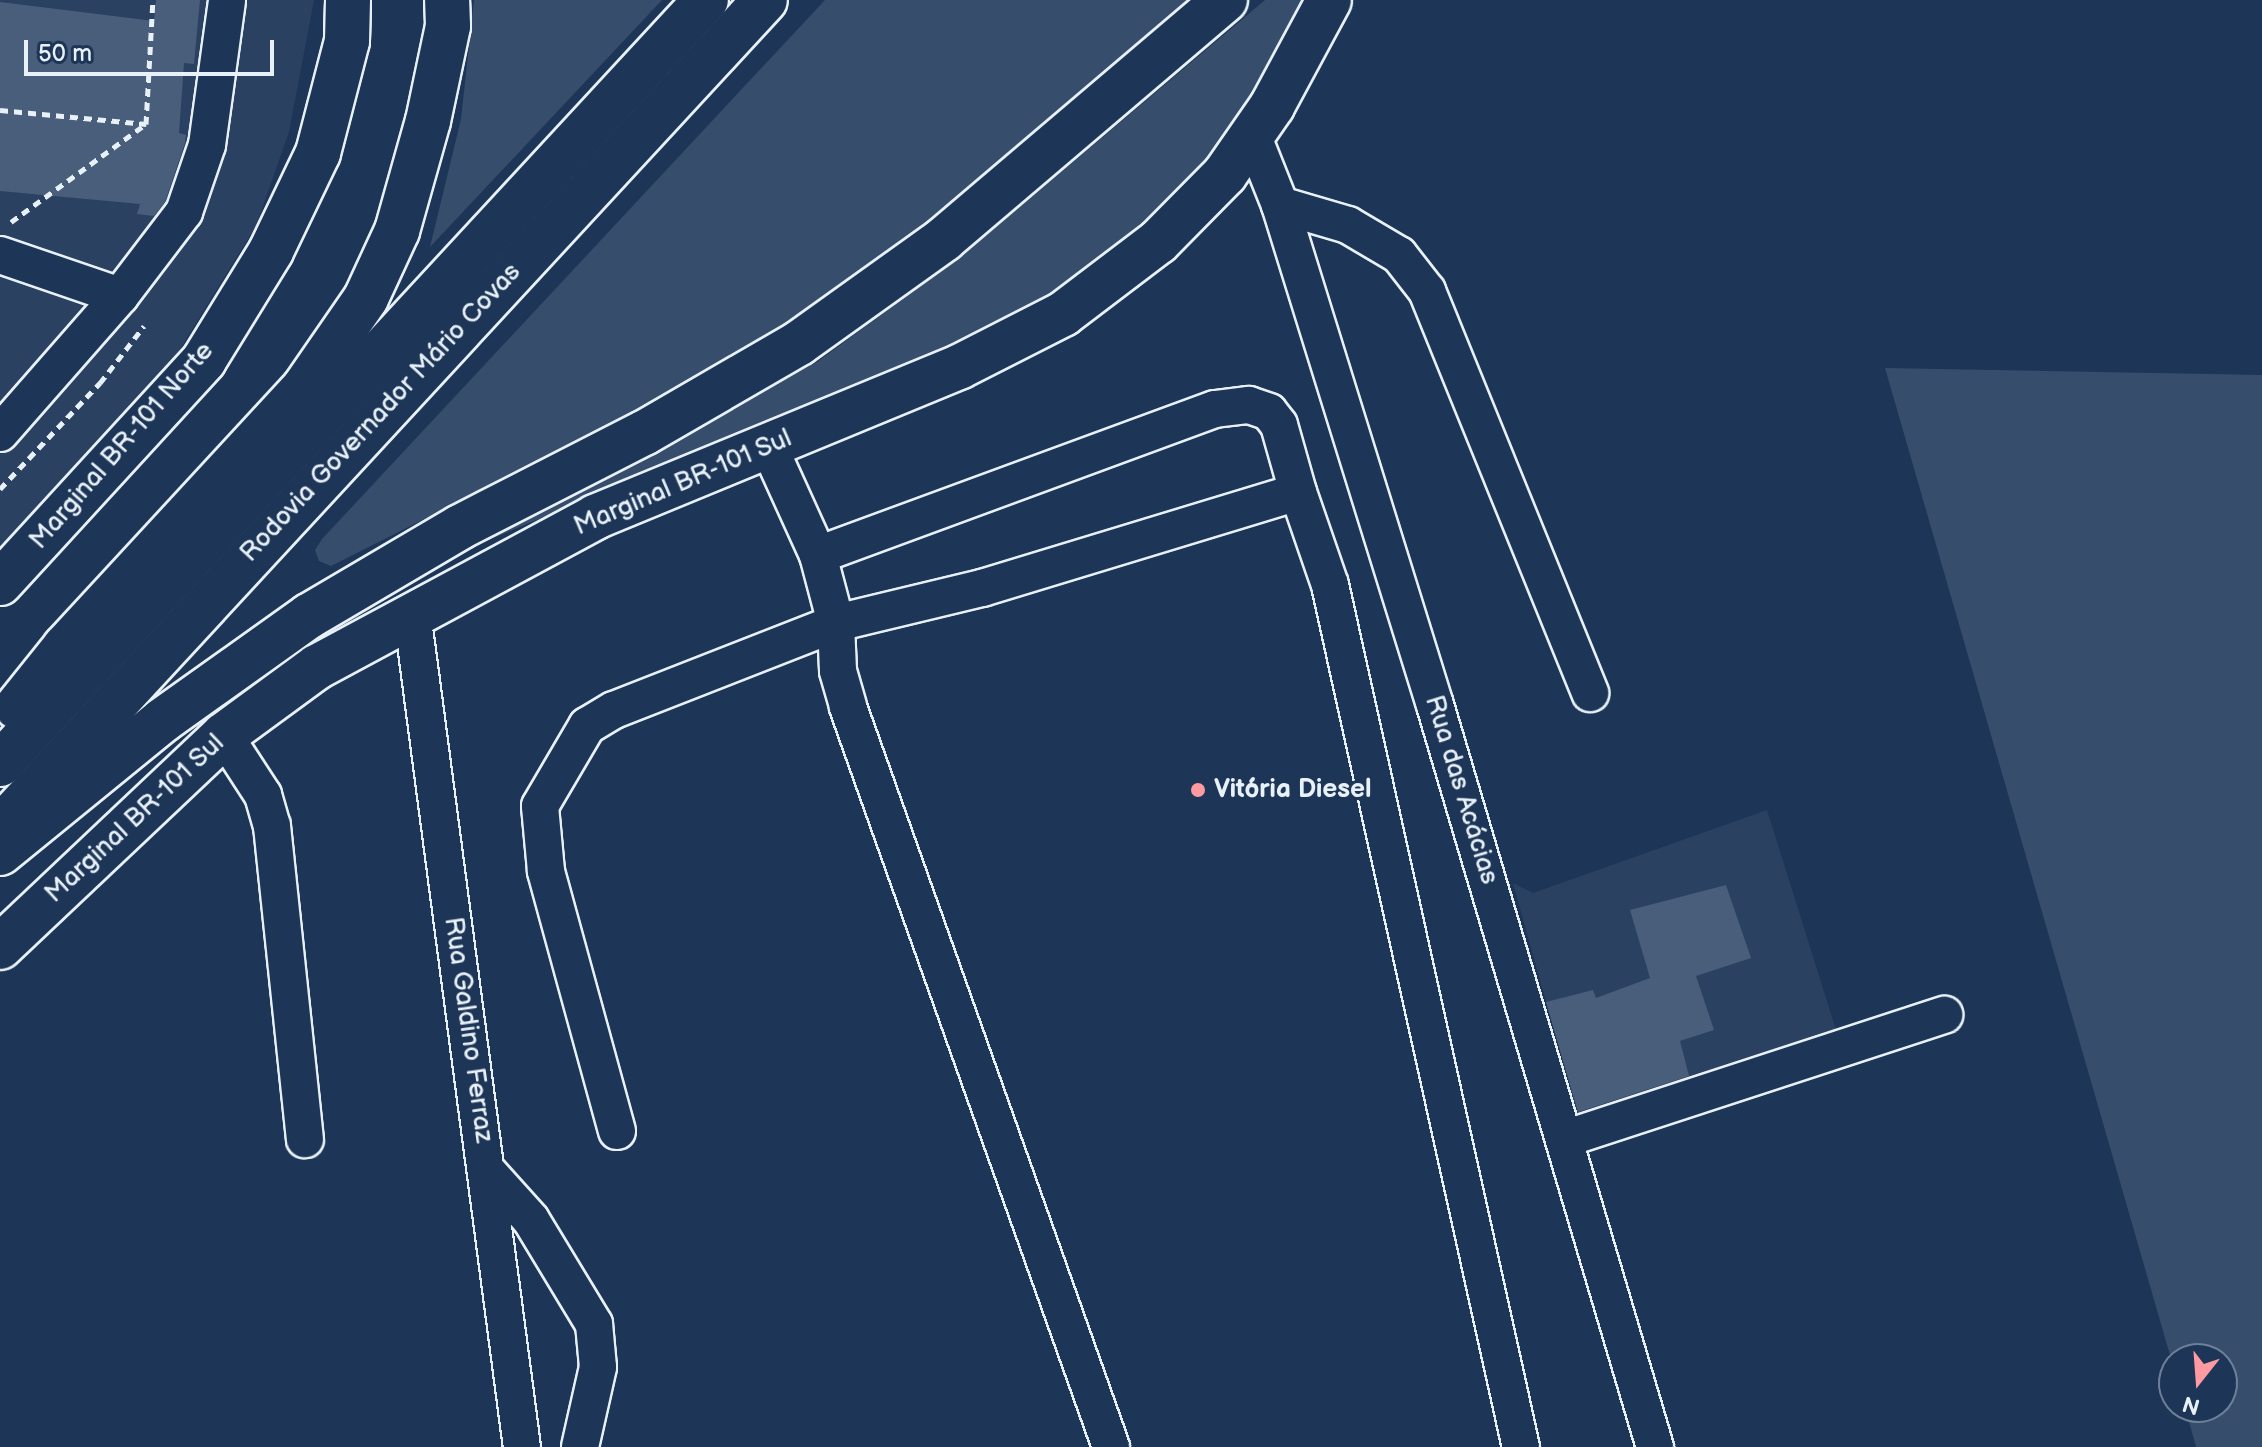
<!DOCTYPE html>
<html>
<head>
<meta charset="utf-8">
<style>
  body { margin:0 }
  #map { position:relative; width:2262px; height:1447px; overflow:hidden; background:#1d3557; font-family:"Balsamiq Sans",sans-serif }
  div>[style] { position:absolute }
  .built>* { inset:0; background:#2a4162 }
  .green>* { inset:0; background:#374d6c }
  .building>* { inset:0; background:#495e7a }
  .path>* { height:5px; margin-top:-2.5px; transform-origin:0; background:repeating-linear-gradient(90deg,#e8f1f8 0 8px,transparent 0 14px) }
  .roads { filter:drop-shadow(2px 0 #e8f1f8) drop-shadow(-2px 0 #e8f1f8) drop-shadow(0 2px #e8f1f8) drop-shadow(0 -2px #e8f1f8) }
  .minor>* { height:36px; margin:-18px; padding:0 18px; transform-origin:18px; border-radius:18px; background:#1d3557 }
  .major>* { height:44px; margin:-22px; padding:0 22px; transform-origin:22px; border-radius:22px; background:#1d3557 }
  .highway>* { height:44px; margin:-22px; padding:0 22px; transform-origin:22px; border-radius:22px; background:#1d3557 }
  .dots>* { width:22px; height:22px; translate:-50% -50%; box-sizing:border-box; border:4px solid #1d3557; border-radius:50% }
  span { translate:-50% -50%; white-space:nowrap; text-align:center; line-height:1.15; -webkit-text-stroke:6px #1d3557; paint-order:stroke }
  .street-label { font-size:26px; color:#e8f1f8 }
  .poi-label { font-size:26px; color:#e8f1f8; font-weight:700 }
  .left { translate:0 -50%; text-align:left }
  .north { position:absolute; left:2158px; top:1343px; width:80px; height:80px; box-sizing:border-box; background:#1d3557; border:2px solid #6e8097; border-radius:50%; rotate:197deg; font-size:22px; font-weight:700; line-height:32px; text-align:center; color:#e8f1f8 }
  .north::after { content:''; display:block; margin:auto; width:28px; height:36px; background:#ff9aa2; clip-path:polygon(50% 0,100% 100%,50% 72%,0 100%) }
  .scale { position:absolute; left:24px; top:40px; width:250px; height:36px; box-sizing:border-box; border:4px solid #e8f1f8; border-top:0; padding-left:10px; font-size:24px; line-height:28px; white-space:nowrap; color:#e8f1f8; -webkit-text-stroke:6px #1d3557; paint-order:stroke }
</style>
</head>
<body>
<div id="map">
  <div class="built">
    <i style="clip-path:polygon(0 0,314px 0,289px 132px,256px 226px,169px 367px,0 549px)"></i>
    <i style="clip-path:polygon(1767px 810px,1837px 1033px,1580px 1124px,1513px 883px,1533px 893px)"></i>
  </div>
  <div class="green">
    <i style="clip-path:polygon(474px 0,662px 0,430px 247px,461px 119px)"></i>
    <i style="clip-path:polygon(825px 0,1193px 0,933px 224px,790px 324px,633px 414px,331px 566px,319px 561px,315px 550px,322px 539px)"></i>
    <i style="clip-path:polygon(1265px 0,1304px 0,1257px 97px,1216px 153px,1144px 230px,1053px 293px,955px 347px,464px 550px,817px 362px,961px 257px)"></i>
    <i style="clip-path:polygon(1885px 368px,2262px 375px,2262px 1447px,2196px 1447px,2185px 1407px,2222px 1407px,2222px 1359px,2174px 1359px,2174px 1369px)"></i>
  </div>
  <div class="building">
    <i style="clip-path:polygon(156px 0,200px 0,194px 64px,184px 63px,179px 133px,186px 135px,185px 143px,165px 202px,154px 216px,137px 214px,140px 204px,0 191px,0 2px,154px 21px)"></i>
    <i style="clip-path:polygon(1726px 885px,1751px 958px,1696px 976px,1714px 1030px,1680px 1041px,1689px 1076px,1578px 1112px,1546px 1002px,1593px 990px,1596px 998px,1650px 978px,1630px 910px)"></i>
  </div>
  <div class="path">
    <i style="left:0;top:110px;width:147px;rotate:5.5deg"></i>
    <i style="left:146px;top:124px;width:124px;rotate:-86.8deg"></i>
    <i style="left:11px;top:222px;width:167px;rotate:-36deg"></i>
    <i style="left:0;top:489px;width:146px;rotate:-46.7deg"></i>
    <i style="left:100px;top:383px;width:72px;rotate:-52.3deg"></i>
  </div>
  <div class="roads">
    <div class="minor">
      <i style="left:1253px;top:137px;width:73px;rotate:68.3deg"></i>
      <i style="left:1280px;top:205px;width:523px;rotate:72.78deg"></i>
      <i style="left:1435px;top:705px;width:774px;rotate:73.49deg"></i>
      <i style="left:1280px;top:205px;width:71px;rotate:16.4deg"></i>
      <i style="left:1348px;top:225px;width:59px;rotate:30.5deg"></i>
      <i style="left:1399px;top:255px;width:46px;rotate:52.1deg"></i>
      <i style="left:1427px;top:291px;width:434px;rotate:67.9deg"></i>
      <i style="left:0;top:255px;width:127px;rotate:18.9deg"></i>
      <i style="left:0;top:433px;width:182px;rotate:-48.8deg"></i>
      <i style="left:120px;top:296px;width:106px;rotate:-52.7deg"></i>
      <i style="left:184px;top:212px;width:71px;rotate:-71.1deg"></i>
      <i style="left:207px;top:145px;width:146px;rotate:-82.1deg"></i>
      <i style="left:769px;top:447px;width:119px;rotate:65.6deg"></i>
      <i style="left:818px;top:555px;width:70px;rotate:75.2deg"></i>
      <i style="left:836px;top:623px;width:150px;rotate:-13.5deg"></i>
      <i style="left:982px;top:588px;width:330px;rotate:-16.9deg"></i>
      <i style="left:1298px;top:492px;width:98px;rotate:71deg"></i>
      <i style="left:1330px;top:585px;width:883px;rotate:77.51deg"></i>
      <i style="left:818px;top:555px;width:423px;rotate:-20.2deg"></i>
      <i style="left:1215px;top:409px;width:34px;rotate:-7deg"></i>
      <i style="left:1249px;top:405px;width:21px;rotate:19deg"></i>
      <i style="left:1269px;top:412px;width:16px;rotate:52deg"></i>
      <i style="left:1279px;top:425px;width:70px;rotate:74.2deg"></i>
      <i style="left:412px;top:613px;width:841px;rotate:82.49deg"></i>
      <i style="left:224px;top:735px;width:72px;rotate:57deg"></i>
      <i style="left:263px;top:795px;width:32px;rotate:74deg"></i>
      <i style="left:272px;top:826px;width:315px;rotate:84deg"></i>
      <i style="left:617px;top:1131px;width:270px;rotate:-105.3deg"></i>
      <i style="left:546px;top:871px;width:65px;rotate:-95.3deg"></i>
      <i style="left:540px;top:806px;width:93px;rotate:-59.6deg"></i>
      <i style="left:587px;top:726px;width:31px;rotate:-31deg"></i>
      <i style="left:614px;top:710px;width:238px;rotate:-21.4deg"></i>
      <i style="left:836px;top:623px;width:48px;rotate:87.6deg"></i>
      <i style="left:838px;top:671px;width:37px;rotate:74deg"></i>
      <i style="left:848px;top:707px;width:785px;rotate:70.43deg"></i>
      <i style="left:1567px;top:1138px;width:397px;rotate:-18.1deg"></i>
      <i style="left:488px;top:1172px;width:64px;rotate:48.1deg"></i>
      <i style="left:531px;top:1220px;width:122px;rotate:58.8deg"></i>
      <i style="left:594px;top:1324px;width:43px;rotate:84.7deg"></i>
      <i style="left:598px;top:1367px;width:82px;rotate:102.7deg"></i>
    </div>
    <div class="major">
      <i style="left:0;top:583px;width:302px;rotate:-47.5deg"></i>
      <i style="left:204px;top:360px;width:128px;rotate:-58.4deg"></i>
      <i style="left:271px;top:251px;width:109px;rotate:-64.4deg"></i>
      <i style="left:318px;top:153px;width:116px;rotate:-75.5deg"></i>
      <i style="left:347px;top:41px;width:41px;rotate:-88.6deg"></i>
      <i style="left:0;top:947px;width:308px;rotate:-43.4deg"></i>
      <i style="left:224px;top:735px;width:115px;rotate:-36.2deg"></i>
      <i style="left:317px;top:667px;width:316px;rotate:-28.3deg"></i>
      <i style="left:595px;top:517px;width:394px;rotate:-22.4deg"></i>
      <i style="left:959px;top:367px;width:117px;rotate:-27deg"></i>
      <i style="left:1063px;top:314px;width:119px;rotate:-37.2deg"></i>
      <i style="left:1158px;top:242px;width:95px;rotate:-45.4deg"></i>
      <i style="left:1225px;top:174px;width:83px;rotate:-55.3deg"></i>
      <i style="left:1272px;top:106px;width:120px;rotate:-61.7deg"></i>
    </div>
    <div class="highway">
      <i style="left:17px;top:707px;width:77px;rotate:-51.3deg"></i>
      <i style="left:65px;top:647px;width:352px;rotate:-47.3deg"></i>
      <i style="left:304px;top:388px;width:109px;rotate:-55.4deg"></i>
      <i style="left:366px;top:298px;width:74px;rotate:-65.2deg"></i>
      <i style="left:397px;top:231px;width:114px;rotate:-74.3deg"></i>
      <i style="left:428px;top:121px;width:97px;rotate:-78.1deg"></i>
      <i style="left:448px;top:26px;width:26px;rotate:-92deg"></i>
      <i style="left:0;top:764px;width:1040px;rotate:-47.26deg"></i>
      <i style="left:15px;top:812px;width:1105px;rotate:-47.27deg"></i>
      <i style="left:0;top:853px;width:210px;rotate:-39.2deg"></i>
      <i style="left:163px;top:720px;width:179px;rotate:-35.5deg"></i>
      <i style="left:309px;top:616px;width:175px;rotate:-30.5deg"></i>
      <i style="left:460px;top:527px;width:207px;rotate:-27.1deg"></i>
      <i style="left:644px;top:433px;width:179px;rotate:-30.1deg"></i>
      <i style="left:799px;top:343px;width:178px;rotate:-35.6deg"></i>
      <i style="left:944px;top:239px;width:369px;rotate:-40.4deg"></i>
    </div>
  </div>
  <div class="dots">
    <i style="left:1198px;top:790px;background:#ff9aa2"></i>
  </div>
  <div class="street-label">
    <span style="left:381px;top:413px;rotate:-47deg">Rodovia Governador Mário Covas</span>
    <span style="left:122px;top:446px;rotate:-49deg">Marginal BR-101 Norte</span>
    <span style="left:683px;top:483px;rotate:-23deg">Marginal BR-101 Sul</span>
    <span style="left:1461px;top:790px;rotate:73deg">Rua das Acácias</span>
    <span style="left:135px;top:819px;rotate:-43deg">Marginal BR-101 Sul</span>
    <span style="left:468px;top:1030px;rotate:82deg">Rua Galdino Ferraz</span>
  </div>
  <div class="poi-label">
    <span class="left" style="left:1214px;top:790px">Vitória Diesel</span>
  </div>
  <div class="north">N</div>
  <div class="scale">50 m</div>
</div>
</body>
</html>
